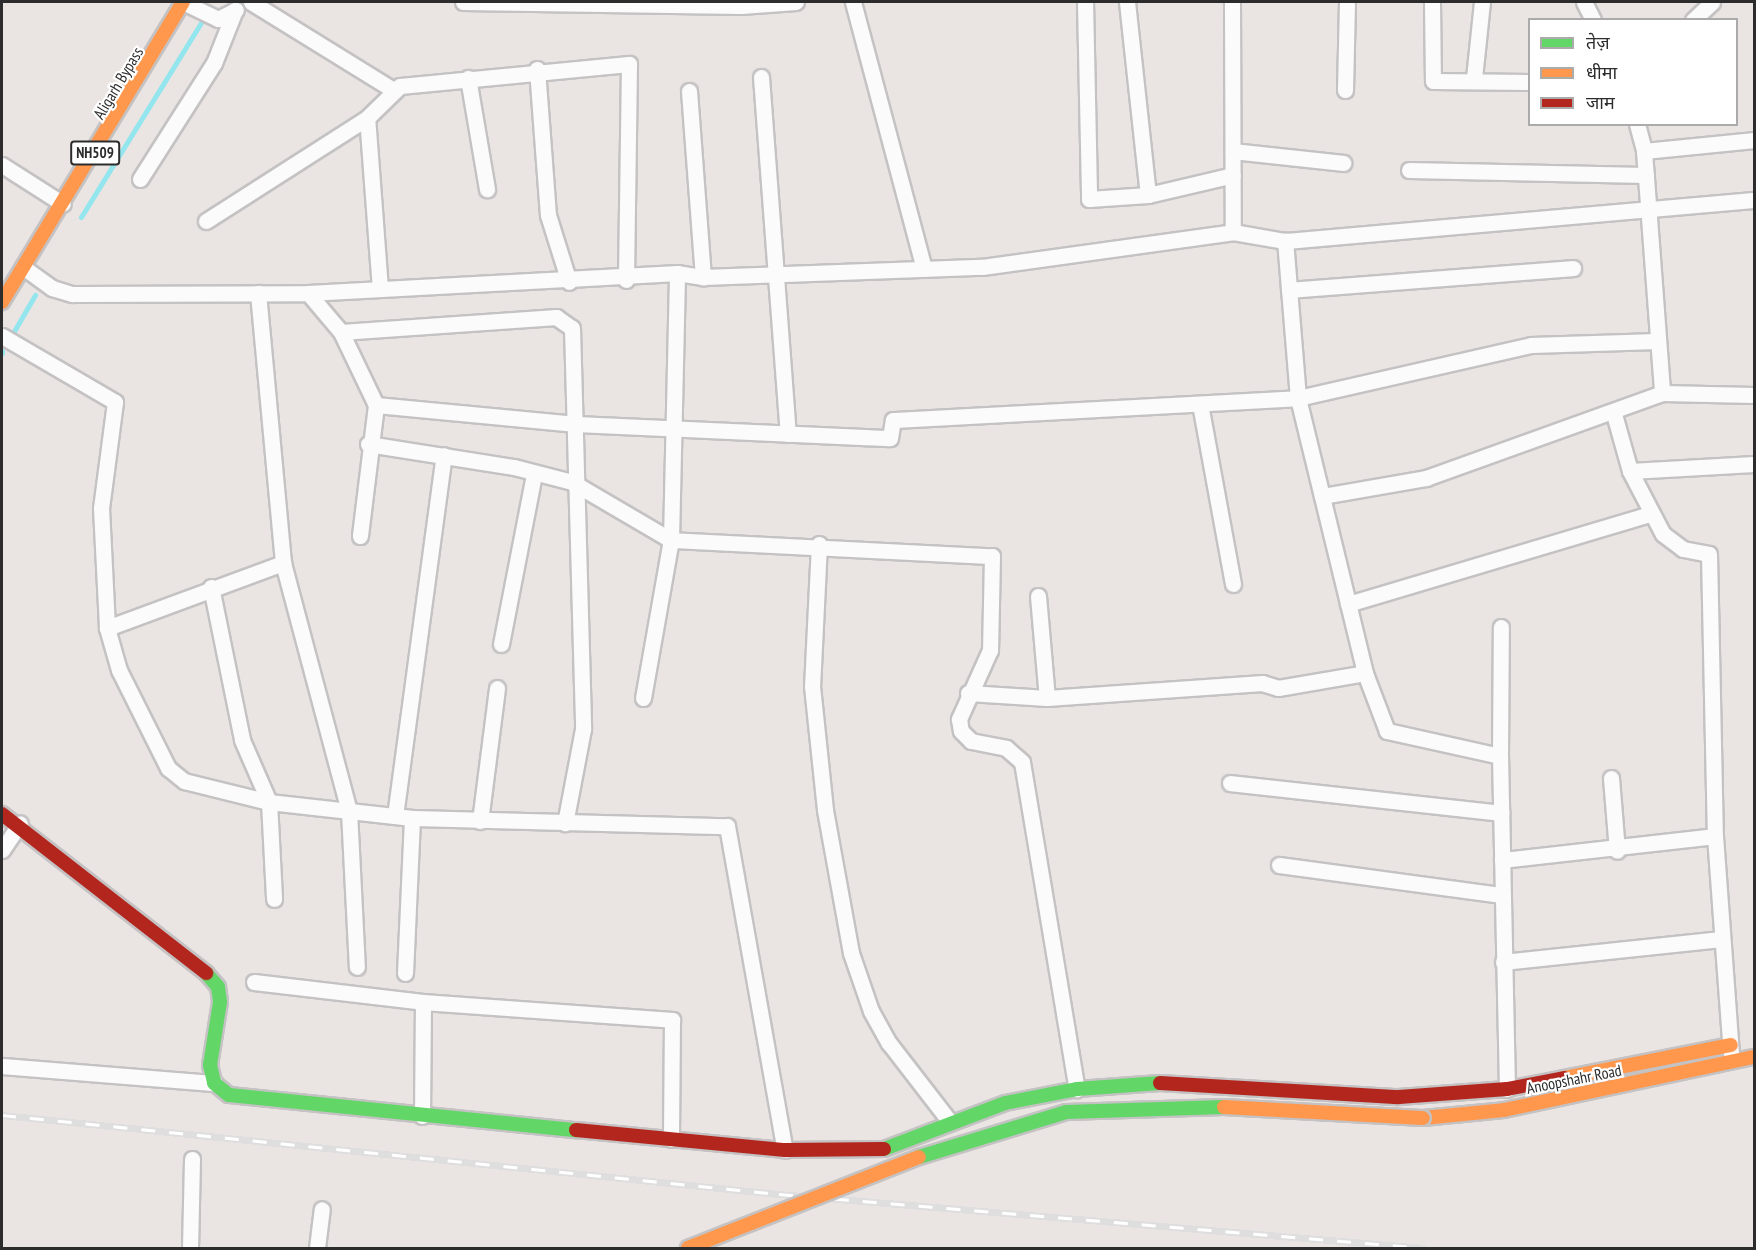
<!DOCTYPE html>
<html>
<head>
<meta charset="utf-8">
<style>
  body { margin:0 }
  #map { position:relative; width:1756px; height:1250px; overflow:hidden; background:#eae5e2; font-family:"PT Sans Narrow","Noto Sans Devanagari",sans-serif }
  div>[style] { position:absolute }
  .stream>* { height:5px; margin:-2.5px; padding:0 2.5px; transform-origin:2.5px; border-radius:2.5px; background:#93e6ee }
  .roads { filter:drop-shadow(2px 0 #c4c2c3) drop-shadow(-2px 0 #c4c2c3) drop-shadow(0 2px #c4c2c3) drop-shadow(0 -2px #c4c2c3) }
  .street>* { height:15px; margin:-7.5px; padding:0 7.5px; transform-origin:7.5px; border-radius:7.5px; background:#fcfbfb }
  .fast>* { height:14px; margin:-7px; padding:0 7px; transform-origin:7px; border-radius:7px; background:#63d668 }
  .slow>* { height:14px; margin:-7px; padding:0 7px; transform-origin:7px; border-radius:7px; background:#ff974d }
  .jam>* { height:14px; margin:-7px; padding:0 7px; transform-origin:7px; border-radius:7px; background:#b3261e }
  .rail>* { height:7px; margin-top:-3.5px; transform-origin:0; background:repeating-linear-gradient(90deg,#fff 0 14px,#dededf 0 28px); box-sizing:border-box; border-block:2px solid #dededf }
  .bridges { filter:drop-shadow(2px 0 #c4c2c3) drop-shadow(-2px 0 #c4c2c3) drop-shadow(0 2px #c4c2c3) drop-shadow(0 -2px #c4c2c3) }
  .fast-bridge>* { height:14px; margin:-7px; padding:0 7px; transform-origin:7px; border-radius:7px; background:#63d668 }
  .slow-bridge>* { height:14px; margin:-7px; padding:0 7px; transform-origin:7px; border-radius:7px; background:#ff974d }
  span { translate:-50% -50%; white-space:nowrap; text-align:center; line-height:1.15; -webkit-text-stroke:4.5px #fff; paint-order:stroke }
  .shield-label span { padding:2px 4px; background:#fff; border:2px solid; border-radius:4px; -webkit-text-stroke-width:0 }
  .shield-label { font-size:15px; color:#2c2c2c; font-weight:700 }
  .street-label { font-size:16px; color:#2c2c2c }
  .frame { position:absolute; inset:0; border:3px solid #2c2c2c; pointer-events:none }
  .legend { position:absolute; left:1528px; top:18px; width:210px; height:108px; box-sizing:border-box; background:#fff; border:2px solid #ababab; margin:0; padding:8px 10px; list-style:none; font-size:18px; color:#2c2c2c }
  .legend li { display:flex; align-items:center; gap:12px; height:30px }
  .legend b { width:30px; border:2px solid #ababab }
</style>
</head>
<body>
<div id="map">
  <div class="stream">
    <i style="left:81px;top:217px;width:228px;rotate:-58.3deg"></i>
    <i style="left:10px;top:338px;width:50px;rotate:-59.8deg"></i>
    <i style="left:2px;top:353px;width:2px;rotate:-90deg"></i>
  </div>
  <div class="roads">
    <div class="street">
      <i style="left:183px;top:2px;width:39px;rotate:26deg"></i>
      <i style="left:218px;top:19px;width:20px;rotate:-27deg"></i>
      <i style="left:251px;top:2px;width:169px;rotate:31.7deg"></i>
      <i style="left:463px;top:2px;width:278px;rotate:0.8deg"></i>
      <i style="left:741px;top:6px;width:55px;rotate:-4.2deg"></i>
      <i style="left:853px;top:2px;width:276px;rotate:75.1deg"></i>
      <i style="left:1085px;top:2px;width:197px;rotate:88.8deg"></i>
      <i style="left:1089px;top:199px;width:59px;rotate:-3.9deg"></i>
      <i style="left:1148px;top:195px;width:87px;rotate:-13.2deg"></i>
      <i style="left:1127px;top:2px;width:194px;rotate:83.8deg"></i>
      <i style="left:1232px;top:2px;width:230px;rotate:89.8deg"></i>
      <i style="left:1432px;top:2px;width:79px;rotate:89.3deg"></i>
      <i style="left:1433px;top:81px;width:97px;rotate:0.6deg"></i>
      <i style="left:1584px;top:2px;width:20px;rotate:63deg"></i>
      <i style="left:1693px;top:20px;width:26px;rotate:-43deg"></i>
      <i style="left:537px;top:69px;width:146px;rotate:85.7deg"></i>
      <i style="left:548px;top:215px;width:70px;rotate:72.6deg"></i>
      <i style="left:761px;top:77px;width:358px;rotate:85.7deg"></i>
      <i style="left:468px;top:78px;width:113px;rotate:80.3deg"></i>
      <i style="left:1474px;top:78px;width:76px;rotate:-84deg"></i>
      <i style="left:1345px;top:90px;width:88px;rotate:-88.7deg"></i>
      <i style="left:689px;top:91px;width:187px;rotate:85.7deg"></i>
      <i style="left:1637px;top:124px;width:28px;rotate:75deg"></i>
      <i style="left:1644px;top:151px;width:243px;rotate:85.7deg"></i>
      <i style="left:1662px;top:393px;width:92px;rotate:1.2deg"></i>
      <i style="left:1233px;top:151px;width:111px;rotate:6.2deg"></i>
      <i style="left:1644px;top:151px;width:111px;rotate:-5.7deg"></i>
      <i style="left:2px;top:165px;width:72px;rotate:32.6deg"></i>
      <i style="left:1409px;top:170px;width:237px;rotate:1.2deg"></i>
      <i style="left:140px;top:179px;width:138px;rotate:-57.5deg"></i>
      <i style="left:214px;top:63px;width:57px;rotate:-68.4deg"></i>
      <i style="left:206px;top:221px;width:191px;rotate:-32.6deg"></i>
      <i style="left:23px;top:267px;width:36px;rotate:36deg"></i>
      <i style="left:52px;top:288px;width:21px;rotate:17deg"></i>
      <i style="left:72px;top:294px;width:236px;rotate:-0.2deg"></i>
      <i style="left:308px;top:293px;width:370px;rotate:-3.1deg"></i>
      <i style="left:677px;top:273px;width:26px;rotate:9deg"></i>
      <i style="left:703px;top:277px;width:279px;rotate:-2.1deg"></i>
      <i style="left:982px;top:267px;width:253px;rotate:-7.9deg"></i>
      <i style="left:1233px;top:232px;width:53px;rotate:9.8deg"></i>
      <i style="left:1285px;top:241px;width:471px;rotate:-5deg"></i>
      <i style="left:380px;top:289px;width:171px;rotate:-94.3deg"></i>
      <i style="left:367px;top:118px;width:46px;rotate:-44.1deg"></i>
      <i style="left:400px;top:86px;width:230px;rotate:-5.5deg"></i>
      <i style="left:629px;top:64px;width:216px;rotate:90.8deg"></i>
      <i style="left:1289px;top:290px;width:285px;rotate:-4.4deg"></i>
      <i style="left:258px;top:293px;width:271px;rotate:84.7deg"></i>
      <i style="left:308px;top:293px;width:51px;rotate:49.8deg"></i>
      <i style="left:341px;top:332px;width:81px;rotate:64.4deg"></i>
      <i style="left:376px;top:405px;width:132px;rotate:97deg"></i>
      <i style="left:341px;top:332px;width:216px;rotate:-4deg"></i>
      <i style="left:556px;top:317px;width:19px;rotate:35deg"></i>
      <i style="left:572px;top:328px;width:401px;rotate:88.4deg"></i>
      <i style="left:583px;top:729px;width:96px;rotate:100.8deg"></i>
      <i style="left:2px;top:336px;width:131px;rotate:30.3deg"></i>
      <i style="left:115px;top:402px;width:107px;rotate:97.5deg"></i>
      <i style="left:101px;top:508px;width:120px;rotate:87.1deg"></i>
      <i style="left:107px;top:628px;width:44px;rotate:74.1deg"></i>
      <i style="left:119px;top:670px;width:110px;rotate:63.4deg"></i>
      <i style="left:168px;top:768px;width:21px;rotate:39deg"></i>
      <i style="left:184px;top:781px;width:88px;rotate:13.9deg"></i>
      <i style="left:269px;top:802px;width:144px;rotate:6.4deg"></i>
      <i style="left:412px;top:818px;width:315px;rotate:1.5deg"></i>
      <i style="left:727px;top:826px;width:329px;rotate:79.9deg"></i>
      <i style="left:1200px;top:404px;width:183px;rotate:79.6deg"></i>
      <i style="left:376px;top:405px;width:201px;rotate:5.4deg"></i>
      <i style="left:576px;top:424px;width:314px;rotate:2.6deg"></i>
      <i style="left:890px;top:438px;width:18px;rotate:-81deg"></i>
      <i style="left:893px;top:420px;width:406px;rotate:-3.1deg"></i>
      <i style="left:1298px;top:398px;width:158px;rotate:-94.7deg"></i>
      <i style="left:1614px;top:414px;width:59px;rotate:74.3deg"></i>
      <i style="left:1630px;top:471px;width:124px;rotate:-3.2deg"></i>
      <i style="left:368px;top:444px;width:148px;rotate:9deg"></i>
      <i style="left:514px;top:467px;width:60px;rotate:14.5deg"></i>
      <i style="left:572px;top:482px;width:115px;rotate:30.4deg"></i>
      <i style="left:671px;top:540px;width:321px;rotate:2.9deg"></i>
      <i style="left:992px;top:556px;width:94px;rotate:91.2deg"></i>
      <i style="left:990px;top:650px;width:76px;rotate:114.2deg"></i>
      <i style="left:959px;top:719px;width:12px;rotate:81deg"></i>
      <i style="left:961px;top:731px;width:14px;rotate:45deg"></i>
      <i style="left:971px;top:741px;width:36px;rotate:11deg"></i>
      <i style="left:1006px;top:748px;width:21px;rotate:41deg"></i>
      <i style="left:1022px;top:762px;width:332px;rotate:80.5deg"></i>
      <i style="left:1630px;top:471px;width:71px;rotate:62.4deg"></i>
      <i style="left:1663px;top:534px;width:25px;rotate:37deg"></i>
      <i style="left:1683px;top:549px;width:26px;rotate:11deg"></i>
      <i style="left:1709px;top:554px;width:282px;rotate:88.8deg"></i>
      <i style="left:1715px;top:836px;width:217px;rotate:85.8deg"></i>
      <i style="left:1322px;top:496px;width:106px;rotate:-9.8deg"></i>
      <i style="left:1426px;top:478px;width:251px;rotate:-19.8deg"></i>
      <i style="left:819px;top:544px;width:142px;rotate:92.8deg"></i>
      <i style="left:812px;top:686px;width:125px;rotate:84deg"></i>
      <i style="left:825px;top:810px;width:145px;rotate:79.7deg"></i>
      <i style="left:851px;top:953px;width:61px;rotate:71deg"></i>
      <i style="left:871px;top:1011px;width:37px;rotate:61deg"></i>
      <i style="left:889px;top:1043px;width:100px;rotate:52.3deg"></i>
      <i style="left:211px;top:587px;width:156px;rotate:78.5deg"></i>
      <i style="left:242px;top:740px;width:68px;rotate:66.5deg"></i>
      <i style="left:269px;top:802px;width:97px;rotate:87deg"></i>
      <i style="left:1038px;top:596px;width:102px;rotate:85deg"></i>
      <i style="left:1348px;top:604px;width:314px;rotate:-16.6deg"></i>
      <i style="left:107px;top:628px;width:188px;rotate:-20.3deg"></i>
      <i style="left:283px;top:563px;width:257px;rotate:75.1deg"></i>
      <i style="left:349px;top:811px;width:156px;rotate:87.1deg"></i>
      <i style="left:501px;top:644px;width:173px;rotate:-79deg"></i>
      <i style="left:968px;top:693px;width:79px;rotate:3.6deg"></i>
      <i style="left:1047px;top:698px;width:216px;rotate:-4deg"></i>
      <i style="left:1262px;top:683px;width:17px;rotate:17deg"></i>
      <i style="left:1278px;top:688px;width:88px;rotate:-9.8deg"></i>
      <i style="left:643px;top:698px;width:160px;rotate:-80deg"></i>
      <i style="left:671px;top:540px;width:267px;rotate:-88.7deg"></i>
      <i style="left:1500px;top:756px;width:129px;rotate:-89.6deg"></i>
      <i style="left:1611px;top:778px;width:73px;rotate:85.3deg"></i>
      <i style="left:1230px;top:783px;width:273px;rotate:6.3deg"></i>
      <i style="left:395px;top:816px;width:364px;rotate:-82.3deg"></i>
      <i style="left:480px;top:821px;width:134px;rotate:-82.7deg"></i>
      <i style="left:2px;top:850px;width:32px;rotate:-56deg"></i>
      <i style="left:1502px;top:860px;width:214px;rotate:-6.4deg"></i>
      <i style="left:1279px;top:865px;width:225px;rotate:7.7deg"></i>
      <i style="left:1503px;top:962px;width:219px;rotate:-6deg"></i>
      <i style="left:405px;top:973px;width:155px;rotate:-87.4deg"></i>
      <i style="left:254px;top:982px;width:170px;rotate:6.7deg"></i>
      <i style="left:423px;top:1002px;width:250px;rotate:4.1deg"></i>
      <i style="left:672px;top:1020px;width:119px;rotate:90.5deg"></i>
      <i style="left:2px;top:1066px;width:213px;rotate:4.6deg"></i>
      <i style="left:1507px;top:1089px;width:333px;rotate:-91.2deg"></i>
      <i style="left:1500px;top:756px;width:116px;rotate:-167.5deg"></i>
      <i style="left:1387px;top:731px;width:62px;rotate:-110.8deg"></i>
      <i style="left:1365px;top:673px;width:283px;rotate:-103.7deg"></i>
      <i style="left:1298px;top:398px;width:239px;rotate:-12.8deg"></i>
      <i style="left:1531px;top:345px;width:126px;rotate:-1.8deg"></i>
      <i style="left:422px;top:1116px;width:114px;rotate:-89.5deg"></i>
      <i style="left:190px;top:1248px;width:89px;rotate:-88.7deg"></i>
      <i style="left:317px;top:1248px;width:39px;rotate:-83deg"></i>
    </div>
    <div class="fast">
      <i style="left:206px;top:973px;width:18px;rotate:49deg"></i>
      <i style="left:218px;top:987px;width:15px;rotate:82deg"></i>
      <i style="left:220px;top:1002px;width:64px;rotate:99deg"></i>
      <i style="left:210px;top:1065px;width:18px;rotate:77deg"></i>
      <i style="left:214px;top:1083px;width:19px;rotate:39deg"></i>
      <i style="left:229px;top:1095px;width:349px;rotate:5.8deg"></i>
      <i style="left:884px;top:1149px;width:129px;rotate:-20.8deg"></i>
      <i style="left:1005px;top:1103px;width:73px;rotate:-11deg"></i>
      <i style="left:1077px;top:1089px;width:83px;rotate:-4.1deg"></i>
    </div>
    <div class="slow">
      <i style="left:2px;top:302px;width:350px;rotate:-58.9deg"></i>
      <i style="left:1564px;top:1078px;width:170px;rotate:-11.2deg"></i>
      <i style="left:1423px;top:1118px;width:81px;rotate:-5.6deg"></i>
      <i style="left:1504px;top:1110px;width:256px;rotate:-12deg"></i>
    </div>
    <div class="jam">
      <i style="left:2px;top:814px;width:259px;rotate:37.9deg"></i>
      <i style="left:1160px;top:1083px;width:239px;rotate:3.4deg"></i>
      <i style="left:1399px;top:1097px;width:108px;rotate:-4.2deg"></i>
      <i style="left:1507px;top:1089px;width:58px;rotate:-10.9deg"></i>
      <i style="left:576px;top:1130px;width:210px;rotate:5.5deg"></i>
      <i style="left:785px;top:1150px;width:99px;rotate:-0.6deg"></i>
    </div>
  </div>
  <div class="rail">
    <i style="left:2px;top:1115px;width:781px;rotate:5.81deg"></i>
    <i style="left:779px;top:1194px;width:648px;rotate:4.78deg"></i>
  </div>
  <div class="bridges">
    <div class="fast-bridge">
      <i style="left:919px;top:1157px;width:154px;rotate:-17deg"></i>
      <i style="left:1066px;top:1112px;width:158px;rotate:-1.8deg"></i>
    </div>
    <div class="slow-bridge">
      <i style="left:1224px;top:1107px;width:199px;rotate:3.2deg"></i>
      <i style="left:688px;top:1248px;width:248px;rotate:-21.5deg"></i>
    </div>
  </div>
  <div class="shield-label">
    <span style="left:95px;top:153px">NH509</span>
  </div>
  <div class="street-label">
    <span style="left:118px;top:83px;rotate:-59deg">Aligarh Bypass</span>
    <span style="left:1574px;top:1079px;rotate:-11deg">Anoopshahr Road</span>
  </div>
  <div class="frame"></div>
  <ul class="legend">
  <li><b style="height:8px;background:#63d668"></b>तेज़</li>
  <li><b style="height:8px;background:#ff974d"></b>धीमा</li>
  <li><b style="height:8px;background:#b3261e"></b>जाम</li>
  </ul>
</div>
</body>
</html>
